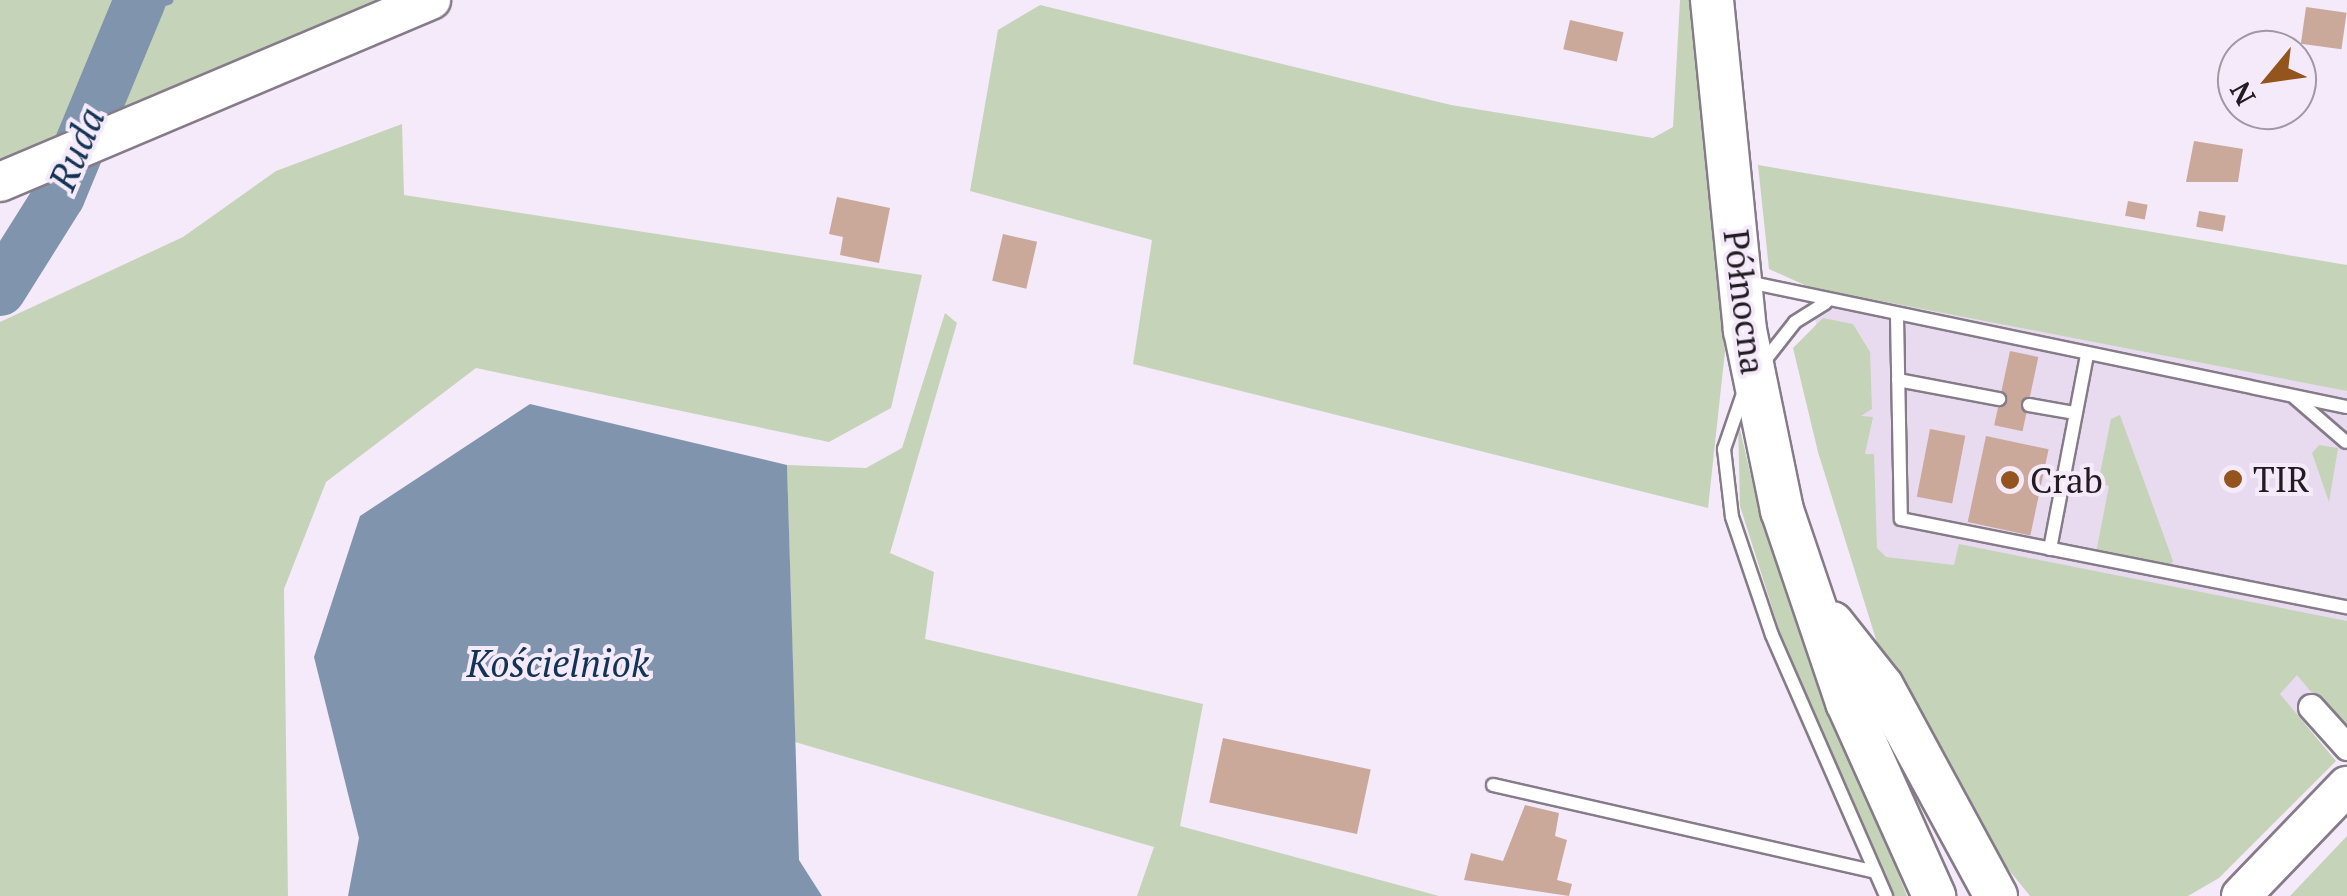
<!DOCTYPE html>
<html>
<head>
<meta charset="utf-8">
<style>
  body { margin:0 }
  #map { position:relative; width:2347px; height:896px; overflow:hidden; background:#f5eaf9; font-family:"PT Serif",serif }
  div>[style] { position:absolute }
  .commercial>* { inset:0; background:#e8dbef }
  .green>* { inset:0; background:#c5d4b8 }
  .water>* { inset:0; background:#8095ad }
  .stream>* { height:9px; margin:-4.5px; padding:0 4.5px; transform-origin:4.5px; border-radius:4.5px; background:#8095ad }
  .river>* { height:52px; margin:-26px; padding:0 26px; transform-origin:26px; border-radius:26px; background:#8095ad }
  .building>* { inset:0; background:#caa99b; transform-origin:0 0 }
  .roads { filter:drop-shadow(2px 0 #867c89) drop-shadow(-2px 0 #867c89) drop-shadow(0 2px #867c89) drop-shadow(0 -2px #867c89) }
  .service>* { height:12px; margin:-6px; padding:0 6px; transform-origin:6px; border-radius:6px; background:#fff }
  .minor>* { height:25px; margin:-12.5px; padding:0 12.5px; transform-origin:12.5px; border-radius:12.5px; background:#fff }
  .secondary>* { height:38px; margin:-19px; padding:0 19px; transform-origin:19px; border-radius:19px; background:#fff }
  .primary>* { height:42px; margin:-21px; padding:0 21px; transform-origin:21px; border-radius:21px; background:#fff }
  .dots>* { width:28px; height:28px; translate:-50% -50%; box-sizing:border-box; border:5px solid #f5eaf9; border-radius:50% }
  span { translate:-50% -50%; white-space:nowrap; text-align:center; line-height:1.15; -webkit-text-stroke:8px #f5eaf9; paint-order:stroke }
  .street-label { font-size:35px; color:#201c21 }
  .poi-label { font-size:35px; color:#201c21 }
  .left { translate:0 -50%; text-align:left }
  .water-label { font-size:38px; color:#135; font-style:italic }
  .north { position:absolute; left:2217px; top:30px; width:100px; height:100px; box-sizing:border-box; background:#f5eaf9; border:2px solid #a098a3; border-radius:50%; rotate:241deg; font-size:28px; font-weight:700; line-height:40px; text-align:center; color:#201c21 }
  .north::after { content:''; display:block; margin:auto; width:35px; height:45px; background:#94541d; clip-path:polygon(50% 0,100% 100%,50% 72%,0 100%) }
</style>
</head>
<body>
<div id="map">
  <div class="commercial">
    <i style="clip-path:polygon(1805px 278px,2347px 375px,2347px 705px,2323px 727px,1921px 637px,1874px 561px)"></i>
  </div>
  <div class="green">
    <i style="clip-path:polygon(0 0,389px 0,0 168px)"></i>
    <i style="clip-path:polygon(1680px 0,1697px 0,1725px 351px,1708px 508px,1133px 364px,1152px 240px,970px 191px,998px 30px,1040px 5px,1451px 105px,1653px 138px,1673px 127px)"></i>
    <i style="clip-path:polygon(402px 124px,404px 195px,922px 275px,891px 408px,829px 442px,476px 368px,326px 482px,284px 589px,288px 896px,0 896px,0 322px,183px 237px,276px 171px)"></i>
    <i style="clip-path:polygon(1758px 165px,2347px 265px,2347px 391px,1809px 287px,1769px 269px)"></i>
    <i style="clip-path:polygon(945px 313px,957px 323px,890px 553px,934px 572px,925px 639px,1203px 704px,1180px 826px,1439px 896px,1137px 896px,1154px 847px,795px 742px,787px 465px,866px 468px,902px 448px)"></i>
    <i style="clip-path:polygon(1823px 318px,1853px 324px,1870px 352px,1872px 409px,1861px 416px,1873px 417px,1865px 454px,1874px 454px,1877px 548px,1886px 557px,1954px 565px,1959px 544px,2347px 621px,2347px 736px,2297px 675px,2280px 694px,2336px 761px,2219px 878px,2188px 896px,2030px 896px,1971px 823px,1878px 646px,1818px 452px,1793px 348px)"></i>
    <i style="clip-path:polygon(2120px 415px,2173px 561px,2170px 566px,2096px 553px,2109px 486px,2098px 483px,2111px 419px)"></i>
    <i style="clip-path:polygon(1738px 421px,1761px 519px,1907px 896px,1894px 896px,1781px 636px,1740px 506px)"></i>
    <i style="clip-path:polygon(2319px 445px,2338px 448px,2329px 502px,2312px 453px)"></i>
    <i style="clip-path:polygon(2347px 836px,2347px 896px,2290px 896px)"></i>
  </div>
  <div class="water">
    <i style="clip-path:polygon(530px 404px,787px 465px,799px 860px,822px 896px,348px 896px,359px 838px,314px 657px,360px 516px)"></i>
  </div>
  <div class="stream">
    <i style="left:137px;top:10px;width:33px;rotate:-18deg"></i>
  </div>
  <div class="river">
    <i style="left:0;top:290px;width:111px;rotate:-57.9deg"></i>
    <i style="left:59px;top:196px;width:212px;rotate:-67.5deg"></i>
  </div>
  <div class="building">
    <i style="left:2306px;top:7px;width:41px;height:37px;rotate:8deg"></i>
    <i style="left:1570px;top:20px;width:55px;height:30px;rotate:13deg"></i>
    <i style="clip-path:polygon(2194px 141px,2243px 149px,2238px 182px,2186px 182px)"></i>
    <i style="clip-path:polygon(837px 197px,890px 208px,879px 263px,840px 255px,843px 237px,829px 234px)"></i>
    <i style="left:2128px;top:201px;width:20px;height:15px;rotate:11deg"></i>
    <i style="left:2199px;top:211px;width:27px;height:16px;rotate:10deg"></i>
    <i style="left:1003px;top:234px;width:35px;height:48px;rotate:13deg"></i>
    <i style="left:2010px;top:351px;width:29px;height:76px;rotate:12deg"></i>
    <i style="left:1930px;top:429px;width:36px;height:69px;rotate:11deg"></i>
    <i style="left:1986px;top:436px;width:64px;height:88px;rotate:12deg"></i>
    <i style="left:1223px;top:738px;width:151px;height:66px;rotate:12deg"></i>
    <i style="clip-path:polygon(1525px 805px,1559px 813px,1555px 836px,1567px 840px,1557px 880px,1572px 884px,1569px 896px,1464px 880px,1471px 853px,1503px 861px)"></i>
  </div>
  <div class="roads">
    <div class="service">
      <i style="left:1748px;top:282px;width:612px;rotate:11.79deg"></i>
      <i style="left:1897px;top:317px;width:202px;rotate:88.9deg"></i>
      <i style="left:1901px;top:519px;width:455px;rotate:11.2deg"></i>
      <i style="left:1762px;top:364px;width:53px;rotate:-51.8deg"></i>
      <i style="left:1795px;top:322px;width:36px;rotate:-32deg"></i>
      <i style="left:1898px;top:380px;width:103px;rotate:10.7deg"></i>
      <i style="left:1745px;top:388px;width:65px;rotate:109deg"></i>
      <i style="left:1724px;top:449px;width:68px;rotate:83.3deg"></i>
      <i style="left:1732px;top:517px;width:125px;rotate:71.3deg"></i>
      <i style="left:1772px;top:635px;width:285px;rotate:66.4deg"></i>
      <i style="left:2295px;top:398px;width:67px;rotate:40.8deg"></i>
      <i style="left:2029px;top:405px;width:47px;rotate:9.9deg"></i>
      <i style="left:2050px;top:549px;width:197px;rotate:-79.2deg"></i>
      <i style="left:1493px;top:785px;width:392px;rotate:12.8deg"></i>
    </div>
    <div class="minor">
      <i style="left:2311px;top:707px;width:54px;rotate:48deg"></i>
    </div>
    <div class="secondary">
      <i style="left:0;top:182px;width:468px;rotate:-22.9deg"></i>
      <i style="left:2241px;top:896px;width:153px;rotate:-46.1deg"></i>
    </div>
    <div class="primary">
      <i style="left:1712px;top:0;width:332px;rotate:84.3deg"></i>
      <i style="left:1745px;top:330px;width:184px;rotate:78.4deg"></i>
      <i style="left:1782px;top:510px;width:203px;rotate:71.3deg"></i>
      <i style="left:1847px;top:702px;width:213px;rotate:65.8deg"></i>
      <i style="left:1832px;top:623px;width:80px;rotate:51.6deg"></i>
      <i style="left:1882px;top:686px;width:239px;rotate:61.5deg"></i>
    </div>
  </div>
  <div class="dots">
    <i style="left:2233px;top:479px;background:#94541d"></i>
    <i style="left:2010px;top:480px;background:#94541d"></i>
  </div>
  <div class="street-label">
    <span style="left:1745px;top:302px;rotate:83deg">Północna</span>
  </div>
  <div class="poi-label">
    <span class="left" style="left:2253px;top:479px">TIR</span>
    <span class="left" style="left:2030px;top:480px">Crab</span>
  </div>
  <div class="water-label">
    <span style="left:77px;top:149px;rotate:-67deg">Ruda</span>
    <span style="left:558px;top:664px">Kościelniok</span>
  </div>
  <div class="north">N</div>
</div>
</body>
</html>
